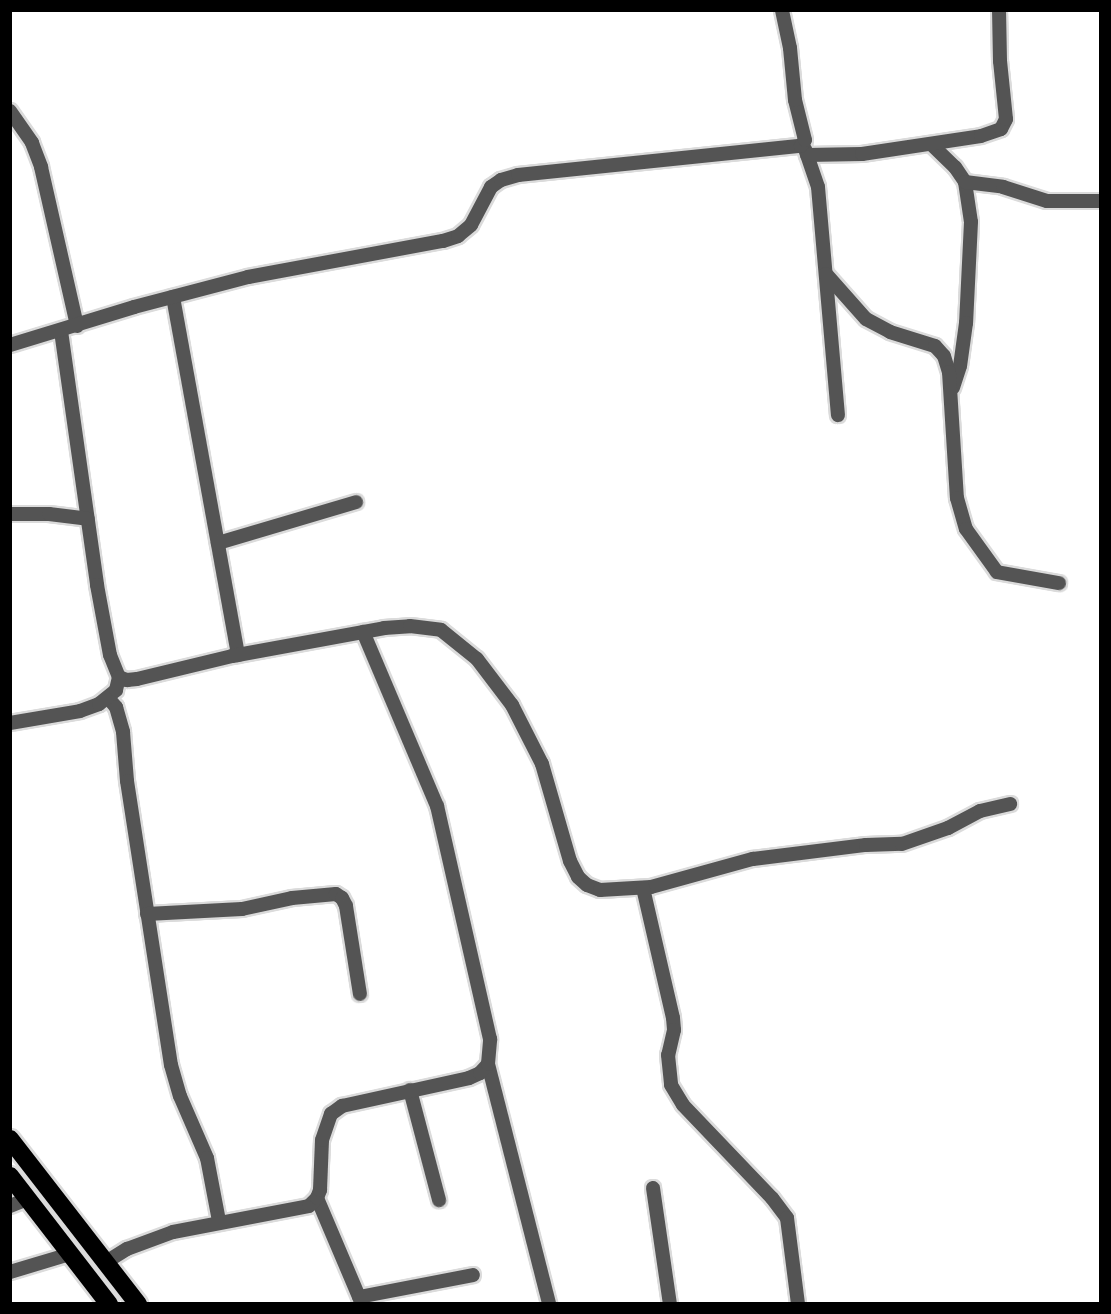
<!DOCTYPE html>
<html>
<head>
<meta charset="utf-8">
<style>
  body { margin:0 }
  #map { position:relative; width:1111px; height:1314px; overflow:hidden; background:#fff; font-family:Inter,sans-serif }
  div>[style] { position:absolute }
  .roads { filter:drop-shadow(2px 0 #dbdbdb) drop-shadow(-2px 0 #dbdbdb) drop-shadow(0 2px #dbdbdb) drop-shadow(0 -2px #dbdbdb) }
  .minor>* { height:14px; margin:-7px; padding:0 7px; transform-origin:7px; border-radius:7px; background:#545454 }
  .highway>* { height:18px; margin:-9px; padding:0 9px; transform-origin:9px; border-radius:9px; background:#000 }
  span { translate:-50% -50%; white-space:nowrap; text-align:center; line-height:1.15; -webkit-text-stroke:5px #fff; paint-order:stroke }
  .frame { position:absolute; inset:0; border:12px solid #000; pointer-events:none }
</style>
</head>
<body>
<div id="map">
  <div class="roads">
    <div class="minor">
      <i style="left:10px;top:111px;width:39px;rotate:55deg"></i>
      <i style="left:32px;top:143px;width:26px;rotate:69deg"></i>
      <i style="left:41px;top:167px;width:163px;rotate:77.2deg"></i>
      <i style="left:931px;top:144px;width:33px;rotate:44deg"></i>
      <i style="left:955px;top:167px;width:18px;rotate:56deg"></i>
      <i style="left:965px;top:182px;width:40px;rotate:81.5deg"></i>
      <i style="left:971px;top:222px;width:101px;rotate:92.8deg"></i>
      <i style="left:966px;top:323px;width:43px;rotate:97.9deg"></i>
      <i style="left:960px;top:366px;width:23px;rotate:108deg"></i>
      <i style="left:805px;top:149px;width:40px;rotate:71.1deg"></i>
      <i style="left:818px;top:187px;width:229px;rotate:85deg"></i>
      <i style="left:807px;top:155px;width:55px;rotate:-1deg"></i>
      <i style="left:862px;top:154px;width:120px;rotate:-8.6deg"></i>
      <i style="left:981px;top:136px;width:21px;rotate:-19deg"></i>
      <i style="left:1001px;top:129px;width:11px;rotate:-63deg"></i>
      <i style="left:1006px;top:119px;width:58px;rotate:-95.9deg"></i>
      <i style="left:1000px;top:61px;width:51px;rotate:-91.1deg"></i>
      <i style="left:965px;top:182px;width:38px;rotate:7deg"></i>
      <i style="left:1003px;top:187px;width:46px;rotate:17.7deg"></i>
      <i style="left:1047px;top:201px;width:53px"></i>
      <i style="left:826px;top:274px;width:60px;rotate:48.4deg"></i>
      <i style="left:866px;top:319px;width:27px;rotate:28deg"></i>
      <i style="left:890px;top:332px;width:47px;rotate:17.3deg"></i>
      <i style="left:935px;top:346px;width:13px;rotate:48deg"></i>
      <i style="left:944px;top:356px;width:17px;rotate:73deg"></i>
      <i style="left:949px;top:372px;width:126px;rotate:86.4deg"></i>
      <i style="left:957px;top:498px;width:32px;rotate:74deg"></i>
      <i style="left:966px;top:529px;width:53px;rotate:54.2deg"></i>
      <i style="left:997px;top:572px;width:63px;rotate:10.1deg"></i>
      <i style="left:173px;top:297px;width:364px;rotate:79.7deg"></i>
      <i style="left:61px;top:331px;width:257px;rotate:81.9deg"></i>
      <i style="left:97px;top:585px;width:71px;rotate:79.5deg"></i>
      <i style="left:110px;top:655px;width:24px;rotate:68deg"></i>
      <i style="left:119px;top:677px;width:9px;rotate:21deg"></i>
      <i style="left:127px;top:680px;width:10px;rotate:-6deg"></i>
      <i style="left:137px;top:679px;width:98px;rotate:-13.6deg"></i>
      <i style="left:232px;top:656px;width:155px;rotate:-10.4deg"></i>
      <i style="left:384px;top:628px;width:26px;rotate:-4deg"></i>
      <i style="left:410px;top:626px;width:31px;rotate:7deg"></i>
      <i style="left:441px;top:630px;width:46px;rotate:38.9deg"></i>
      <i style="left:477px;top:659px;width:58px;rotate:52.7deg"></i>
      <i style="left:512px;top:705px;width:66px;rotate:63deg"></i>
      <i style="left:542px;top:764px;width:101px;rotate:73.9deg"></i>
      <i style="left:570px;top:861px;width:18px;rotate:63deg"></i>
      <i style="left:578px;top:877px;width:12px;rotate:42deg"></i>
      <i style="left:587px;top:885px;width:14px;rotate:21deg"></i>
      <i style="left:600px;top:890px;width:51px;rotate:-3.4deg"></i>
      <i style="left:651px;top:887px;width:106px;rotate:-15.4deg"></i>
      <i style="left:753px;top:859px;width:114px;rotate:-7.1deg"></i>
      <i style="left:866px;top:845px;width:36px;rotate:-2deg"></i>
      <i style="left:902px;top:844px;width:49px;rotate:-19.2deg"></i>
      <i style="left:948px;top:828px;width:36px;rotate:-28deg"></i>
      <i style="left:980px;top:811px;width:31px;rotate:-13deg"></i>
      <i style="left:10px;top:345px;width:130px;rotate:-17deg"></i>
      <i style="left:134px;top:307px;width:118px;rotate:-14.7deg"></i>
      <i style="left:248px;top:277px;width:198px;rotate:-10.5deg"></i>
      <i style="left:443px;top:241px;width:16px;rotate:-18deg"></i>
      <i style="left:458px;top:236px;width:17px;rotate:-40deg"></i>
      <i style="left:471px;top:225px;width:43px;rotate:-62.2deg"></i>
      <i style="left:491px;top:187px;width:12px;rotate:-35deg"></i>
      <i style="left:501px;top:180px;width:18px;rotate:-16deg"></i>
      <i style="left:518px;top:175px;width:284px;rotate:-5.9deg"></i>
      <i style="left:801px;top:146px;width:7px;rotate:-56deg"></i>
      <i style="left:805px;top:140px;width:41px;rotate:-104deg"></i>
      <i style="left:795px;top:100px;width:52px;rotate:-95.5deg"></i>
      <i style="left:790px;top:48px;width:39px;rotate:-102deg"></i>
      <i style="left:10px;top:514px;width:39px"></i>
      <i style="left:49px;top:514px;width:39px;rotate:7deg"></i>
      <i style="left:218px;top:543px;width:144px;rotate:-16.5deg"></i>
      <i style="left:109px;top:699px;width:11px;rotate:49deg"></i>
      <i style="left:116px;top:707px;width:26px;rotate:74deg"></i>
      <i style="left:123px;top:732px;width:49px;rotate:85.3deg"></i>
      <i style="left:127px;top:781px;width:287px;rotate:81.2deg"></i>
      <i style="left:171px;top:1065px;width:32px;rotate:74deg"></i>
      <i style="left:180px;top:1096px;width:68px;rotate:66.5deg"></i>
      <i style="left:207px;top:1158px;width:64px;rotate:79.2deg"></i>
      <i style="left:10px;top:723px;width:71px;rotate:-9.7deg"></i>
      <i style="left:80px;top:711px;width:20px;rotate:-20deg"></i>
      <i style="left:99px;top:704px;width:22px;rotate:-39deg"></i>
      <i style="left:116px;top:690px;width:13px;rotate:-77deg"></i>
      <i style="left:643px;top:888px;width:133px;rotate:77deg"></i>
      <i style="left:673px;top:1018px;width:12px;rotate:85deg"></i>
      <i style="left:674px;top:1030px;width:26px;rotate:103deg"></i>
      <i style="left:668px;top:1055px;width:30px;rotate:84deg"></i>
      <i style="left:671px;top:1085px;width:23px;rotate:59deg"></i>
      <i style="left:683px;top:1105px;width:129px;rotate:46.3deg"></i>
      <i style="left:772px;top:1198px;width:25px;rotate:53deg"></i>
      <i style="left:787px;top:1218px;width:87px;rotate:82.7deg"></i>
      <i style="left:147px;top:914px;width:95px;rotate:-3deg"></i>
      <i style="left:242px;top:909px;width:51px;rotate:-12.4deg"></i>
      <i style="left:292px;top:898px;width:44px;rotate:-5.2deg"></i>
      <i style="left:336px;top:894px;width:7px;rotate:34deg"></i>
      <i style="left:342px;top:898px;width:9px;rotate:63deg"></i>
      <i style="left:346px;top:906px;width:89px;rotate:81deg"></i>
      <i style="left:488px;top:1064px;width:248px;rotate:75.7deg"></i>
      <i style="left:410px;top:1090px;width:114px;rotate:75.2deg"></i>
      <i style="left:653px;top:1188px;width:117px;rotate:81.7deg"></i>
      <i style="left:317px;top:1198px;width:115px;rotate:67deg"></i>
      <i style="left:10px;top:1206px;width:18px;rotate:-22deg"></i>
      <i style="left:106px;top:1262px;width:25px;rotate:-32deg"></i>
      <i style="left:127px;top:1249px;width:49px;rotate:-20.3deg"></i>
      <i style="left:173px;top:1232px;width:138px;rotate:-10.8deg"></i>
      <i style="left:309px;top:1206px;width:11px;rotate:-45deg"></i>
      <i style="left:317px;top:1198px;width:9px;rotate:-69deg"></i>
      <i style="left:320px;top:1190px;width:50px;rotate:-87.7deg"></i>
      <i style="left:322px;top:1140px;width:28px;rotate:-71deg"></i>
      <i style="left:331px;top:1114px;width:14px;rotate:-36deg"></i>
      <i style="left:342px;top:1106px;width:130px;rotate:-12.4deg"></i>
      <i style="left:469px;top:1078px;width:12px;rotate:-24deg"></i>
      <i style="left:480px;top:1073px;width:12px;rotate:-48deg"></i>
      <i style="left:488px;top:1064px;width:25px;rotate:-85deg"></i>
      <i style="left:490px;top:1039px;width:239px;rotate:-102.8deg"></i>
      <i style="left:437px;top:806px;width:189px;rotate:-113deg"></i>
      <i style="left:10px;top:1272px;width:63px;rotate:-16.7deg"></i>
      <i style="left:359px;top:1297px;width:116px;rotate:-10.9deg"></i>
    </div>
    <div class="highway">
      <i style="left:10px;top:1139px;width:209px;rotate:52.2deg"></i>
      <i style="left:10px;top:1176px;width:162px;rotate:52.3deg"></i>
    </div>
  </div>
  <div class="frame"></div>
</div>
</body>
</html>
